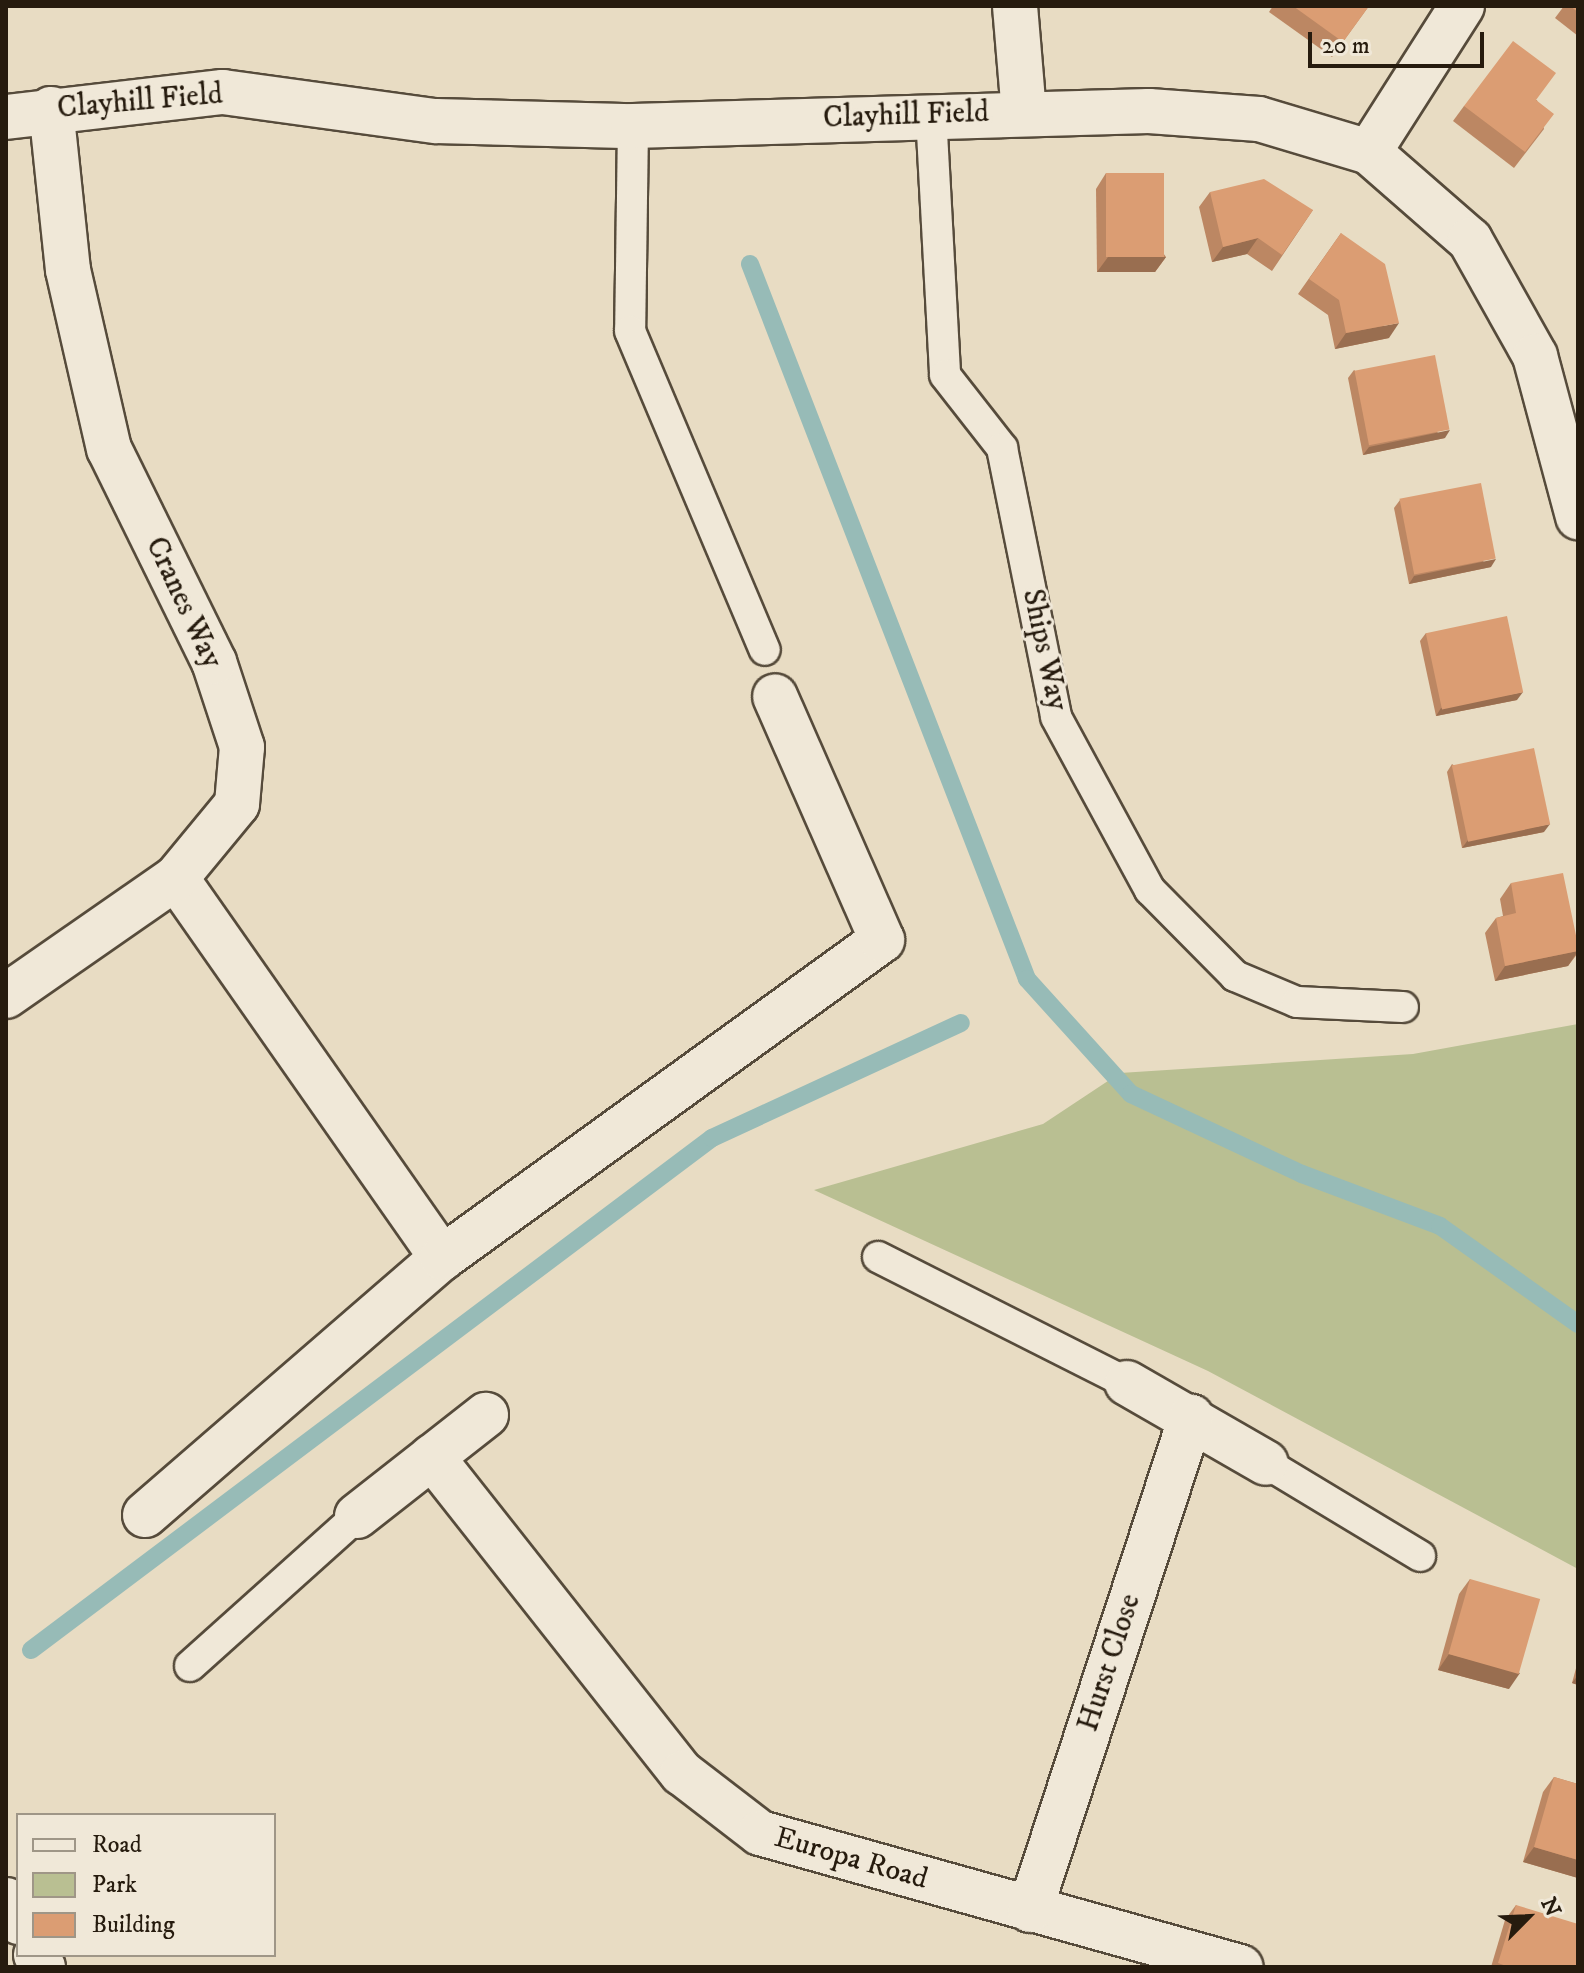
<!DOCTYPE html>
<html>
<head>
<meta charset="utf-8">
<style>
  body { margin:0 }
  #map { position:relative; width:1584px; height:1973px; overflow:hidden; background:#e8dcc3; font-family:"IM FELL DW Pica",serif }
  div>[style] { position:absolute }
  .green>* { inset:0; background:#b9bf92 }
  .stream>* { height:18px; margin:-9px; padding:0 9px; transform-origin:9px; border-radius:9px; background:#97bbb7 }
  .roads { filter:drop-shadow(2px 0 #564b3b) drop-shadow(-2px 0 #564b3b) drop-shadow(0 2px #564b3b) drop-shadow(0 -2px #564b3b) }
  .lane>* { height:30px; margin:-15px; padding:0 15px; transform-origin:15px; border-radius:15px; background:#f0e8d8 }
  .street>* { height:44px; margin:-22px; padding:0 22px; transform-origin:22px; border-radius:22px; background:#f0e8d8 }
  .wall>* { inset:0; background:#bc8763 }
  .shaded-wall>* { inset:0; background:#996e50 }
  .building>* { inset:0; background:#db9d73; transform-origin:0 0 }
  span { translate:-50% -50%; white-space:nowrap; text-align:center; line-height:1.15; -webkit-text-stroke:6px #f0e8d8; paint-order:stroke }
  .street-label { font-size:30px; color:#261b0e }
  .frame { position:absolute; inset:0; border:8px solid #261b0e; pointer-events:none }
  .legend { position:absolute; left:16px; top:1813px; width:260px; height:144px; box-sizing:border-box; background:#f0e8d8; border:2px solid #9f9687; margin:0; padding:10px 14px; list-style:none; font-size:24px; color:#261b0e }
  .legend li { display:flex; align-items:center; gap:16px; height:40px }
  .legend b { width:40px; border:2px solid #9f9687 }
  .north { position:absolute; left:1488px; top:1877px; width:80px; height:80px; -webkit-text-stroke:6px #f0e8d8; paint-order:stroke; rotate:66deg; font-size:22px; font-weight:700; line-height:32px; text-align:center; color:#261b0e }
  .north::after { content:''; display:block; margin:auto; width:28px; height:36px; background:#261b0e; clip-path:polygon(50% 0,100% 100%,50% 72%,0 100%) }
  .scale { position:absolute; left:1308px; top:32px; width:176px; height:36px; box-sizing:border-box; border:4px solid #261b0e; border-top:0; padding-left:10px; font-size:24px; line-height:28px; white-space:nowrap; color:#261b0e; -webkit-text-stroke:6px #f0e8d8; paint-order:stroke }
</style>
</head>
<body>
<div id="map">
  <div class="green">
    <i style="clip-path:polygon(1578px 1024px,1578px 1569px,1208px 1371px,814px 1190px,1043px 1124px,1120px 1073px,1413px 1054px)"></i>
  </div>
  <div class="stream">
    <i style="left:750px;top:264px;width:767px;rotate:68.82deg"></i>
    <i style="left:1027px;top:979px;width:155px;rotate:47.9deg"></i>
    <i style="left:1131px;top:1094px;width:189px;rotate:25.1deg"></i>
    <i style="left:1302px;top:1174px;width:147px;rotate:20.6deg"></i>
    <i style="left:1440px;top:1226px;width:169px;rotate:35.4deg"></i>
    <i style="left:31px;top:1650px;width:852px;rotate:-36.94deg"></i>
    <i style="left:712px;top:1138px;width:274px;rotate:-24.8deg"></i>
  </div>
  <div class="roads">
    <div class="lane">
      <i style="left:931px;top:114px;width:261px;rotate:86.9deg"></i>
      <i style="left:945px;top:375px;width:93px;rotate:52deg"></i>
      <i style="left:1002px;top:448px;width:274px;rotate:78.6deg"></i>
      <i style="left:1056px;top:717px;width:197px;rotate:61.5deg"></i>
      <i style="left:1150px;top:890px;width:121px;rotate:45.3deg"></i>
      <i style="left:1235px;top:976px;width:67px;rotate:22.8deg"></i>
      <i style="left:1297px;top:1002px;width:106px;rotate:2.7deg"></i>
      <i style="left:633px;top:126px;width:205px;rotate:90.8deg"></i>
      <i style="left:630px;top:331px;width:346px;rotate:67.1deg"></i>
      <i style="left:878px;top:1257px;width:279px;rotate:26.8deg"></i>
      <i style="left:1266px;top:1463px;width:180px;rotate:31.1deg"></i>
      <i style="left:190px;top:1666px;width:224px;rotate:-41.9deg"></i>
    </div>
    <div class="street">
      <i style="left:1015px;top:6px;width:107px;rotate:85.2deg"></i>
      <i style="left:6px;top:117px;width:218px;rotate:-6.6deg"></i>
      <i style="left:223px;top:92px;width:215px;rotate:7.8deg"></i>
      <i style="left:436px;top:121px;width:197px;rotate:1.5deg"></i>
      <i style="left:633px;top:126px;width:516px;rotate:-1.67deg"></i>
      <i style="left:1149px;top:111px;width:110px;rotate:4.2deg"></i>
      <i style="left:1259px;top:119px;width:115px;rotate:16.7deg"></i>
      <i style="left:1369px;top:152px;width:134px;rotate:41.1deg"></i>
      <i style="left:1470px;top:240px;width:133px;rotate:60.7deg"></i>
      <i style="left:1535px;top:356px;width:167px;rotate:75deg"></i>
      <i style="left:1369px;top:152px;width:173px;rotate:-57.5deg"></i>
      <i style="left:176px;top:878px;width:464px;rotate:55deg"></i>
      <i style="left:6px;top:996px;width:207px;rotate:-34.8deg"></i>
      <i style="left:176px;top:878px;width:96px;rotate:-50.5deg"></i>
      <i style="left:237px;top:804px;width:57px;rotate:-85deg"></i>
      <i style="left:242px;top:747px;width:89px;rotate:-108.2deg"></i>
      <i style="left:214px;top:662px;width:237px;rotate:-116.2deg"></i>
      <i style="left:109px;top:449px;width:184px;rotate:-102.9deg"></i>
      <i style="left:68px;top:270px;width:162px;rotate:-96deg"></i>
      <i style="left:1127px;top:1383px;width:160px;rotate:29.9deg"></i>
      <i style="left:432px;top:1457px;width:403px;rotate:51.7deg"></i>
      <i style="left:682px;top:1773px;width:98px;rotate:37.6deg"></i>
      <i style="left:760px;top:1833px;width:499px;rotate:15.6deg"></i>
      <i style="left:145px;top:1515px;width:393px;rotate:-40.9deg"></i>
      <i style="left:442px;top:1258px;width:543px;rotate:-35.86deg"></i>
      <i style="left:882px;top:940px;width:266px;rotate:-113.7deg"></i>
      <i style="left:357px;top:1516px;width:164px;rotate:-38.1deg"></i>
      <i style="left:6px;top:1900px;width:25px;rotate:61deg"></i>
      <i style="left:1030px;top:1910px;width:519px;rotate:-71.91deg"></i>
      <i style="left:36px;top:1955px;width:14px;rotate:60deg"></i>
    </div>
  </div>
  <div class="wall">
    <i style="clip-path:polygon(1273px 6px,1369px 6px,1332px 57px,1269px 12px)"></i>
    <i style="clip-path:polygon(1564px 6px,1578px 6px,1578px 36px,1555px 18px)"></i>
    <i style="clip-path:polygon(1537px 100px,1544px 129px,1514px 168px,1453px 121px,1464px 106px)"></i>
    <i style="clip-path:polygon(1106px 173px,1166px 257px,1155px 272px,1097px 272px,1096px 189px)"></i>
    <i style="clip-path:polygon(1210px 192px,1313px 210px,1272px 271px,1247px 254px,1212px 262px,1199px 207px)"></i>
    <i style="clip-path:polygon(1341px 233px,1389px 338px,1335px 349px,1328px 315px,1298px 294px)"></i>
    <i style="clip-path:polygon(1354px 370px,1445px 438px,1363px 455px,1348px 378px)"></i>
    <i style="clip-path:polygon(1400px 500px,1491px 567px,1409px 584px,1394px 508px)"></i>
    <i style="clip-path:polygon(1426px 633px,1517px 700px,1436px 716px,1420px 641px)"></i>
    <i style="clip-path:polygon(1452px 764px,1544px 832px,1462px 848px,1447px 772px)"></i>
    <i style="clip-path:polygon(1511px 883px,1578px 945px,1578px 953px,1568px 966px,1495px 981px,1485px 933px,1496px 918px,1503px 916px,1500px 899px)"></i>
    <i style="clip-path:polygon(1470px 1579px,1509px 1689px,1438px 1670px,1459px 1594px)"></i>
    <i style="clip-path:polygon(1578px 1661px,1578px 1685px,1572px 1683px)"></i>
    <i style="clip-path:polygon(1554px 1777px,1578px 1784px,1578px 1878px,1523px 1862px,1543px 1792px)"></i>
    <i style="clip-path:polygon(1516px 1905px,1578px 1967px,1491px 1967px,1505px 1920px)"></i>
  </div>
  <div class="shaded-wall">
    <i style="clip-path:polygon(1258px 238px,1247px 254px,1212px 262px,1223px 247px)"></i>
    <i style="clip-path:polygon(1108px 257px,1166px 257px,1155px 272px,1097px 272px)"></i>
    <i style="clip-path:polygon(1399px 323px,1389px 338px,1335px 349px,1346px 333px)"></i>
    <i style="clip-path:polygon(1450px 430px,1445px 438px,1363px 455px,1369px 447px)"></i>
    <i style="clip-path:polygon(1496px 559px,1491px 567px,1409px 584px,1414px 576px)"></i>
    <i style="clip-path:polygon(1523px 692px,1517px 700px,1436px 716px,1441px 708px)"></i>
    <i style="clip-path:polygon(1550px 824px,1544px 832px,1462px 848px,1468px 840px)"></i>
    <i style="clip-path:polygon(1578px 951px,1568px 966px,1495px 981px,1505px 966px)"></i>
    <i style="clip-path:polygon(1449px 1654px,1520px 1673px,1509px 1689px,1438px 1670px)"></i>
    <i style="clip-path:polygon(1578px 1675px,1578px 1685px,1572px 1683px)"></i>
    <i style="clip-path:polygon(1534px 1847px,1578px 1860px,1578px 1878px,1523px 1862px)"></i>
  </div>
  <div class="building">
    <i style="clip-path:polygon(1293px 6px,1369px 6px,1343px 42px)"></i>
    <i style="clip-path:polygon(1570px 6px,1578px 6px,1578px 12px)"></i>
    <i style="clip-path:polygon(1513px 41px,1556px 73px,1536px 100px,1554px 114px,1525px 152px,1464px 106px)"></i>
    <i style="left:1106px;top:173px;width:58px;height:84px"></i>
    <i style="clip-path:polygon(1264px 179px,1313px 210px,1282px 255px,1258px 238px,1223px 247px,1210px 192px)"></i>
    <i style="clip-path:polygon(1341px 233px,1385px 264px,1399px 323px,1346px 333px,1339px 300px,1309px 279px)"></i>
    <i style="left:1435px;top:355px;width:76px;height:82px;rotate:79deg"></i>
    <i style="left:1481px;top:483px;width:77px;height:83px;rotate:79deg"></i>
    <i style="left:1507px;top:616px;width:78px;height:83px;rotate:78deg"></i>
    <i style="left:1534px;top:748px;width:78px;height:84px;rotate:78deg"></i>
    <i style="clip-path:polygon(1563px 873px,1578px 945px,1578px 951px,1505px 966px,1496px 918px,1516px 913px,1511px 883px)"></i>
    <i style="left:1470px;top:1579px;width:73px;height:78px;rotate:16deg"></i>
    <i style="clip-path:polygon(1554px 1777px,1578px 1784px,1578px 1860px,1534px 1847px)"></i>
    <i style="clip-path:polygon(1516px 1905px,1578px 1924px,1578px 1967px,1509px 1967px,1498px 1963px)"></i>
  </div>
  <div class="street-label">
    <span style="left:140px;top:102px;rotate:-5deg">Clayhill Field</span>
    <span style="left:906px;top:116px;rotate:-2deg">Clayhill Field</span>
    <span style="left:183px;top:603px;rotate:65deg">Cranes Way</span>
    <span style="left:1044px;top:650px;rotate:78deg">Ships Way</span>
    <span style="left:1110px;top:1663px;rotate:-72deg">Hurst Close</span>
    <span style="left:851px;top:1859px;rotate:16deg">Europa Road</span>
  </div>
  <div class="frame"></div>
  <ul class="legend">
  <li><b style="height:10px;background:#f0e8d8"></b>Road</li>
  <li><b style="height:22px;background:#b9bf92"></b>Park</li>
  <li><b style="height:22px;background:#db9d73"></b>Building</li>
  </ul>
  <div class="north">N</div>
  <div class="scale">20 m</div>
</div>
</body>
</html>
